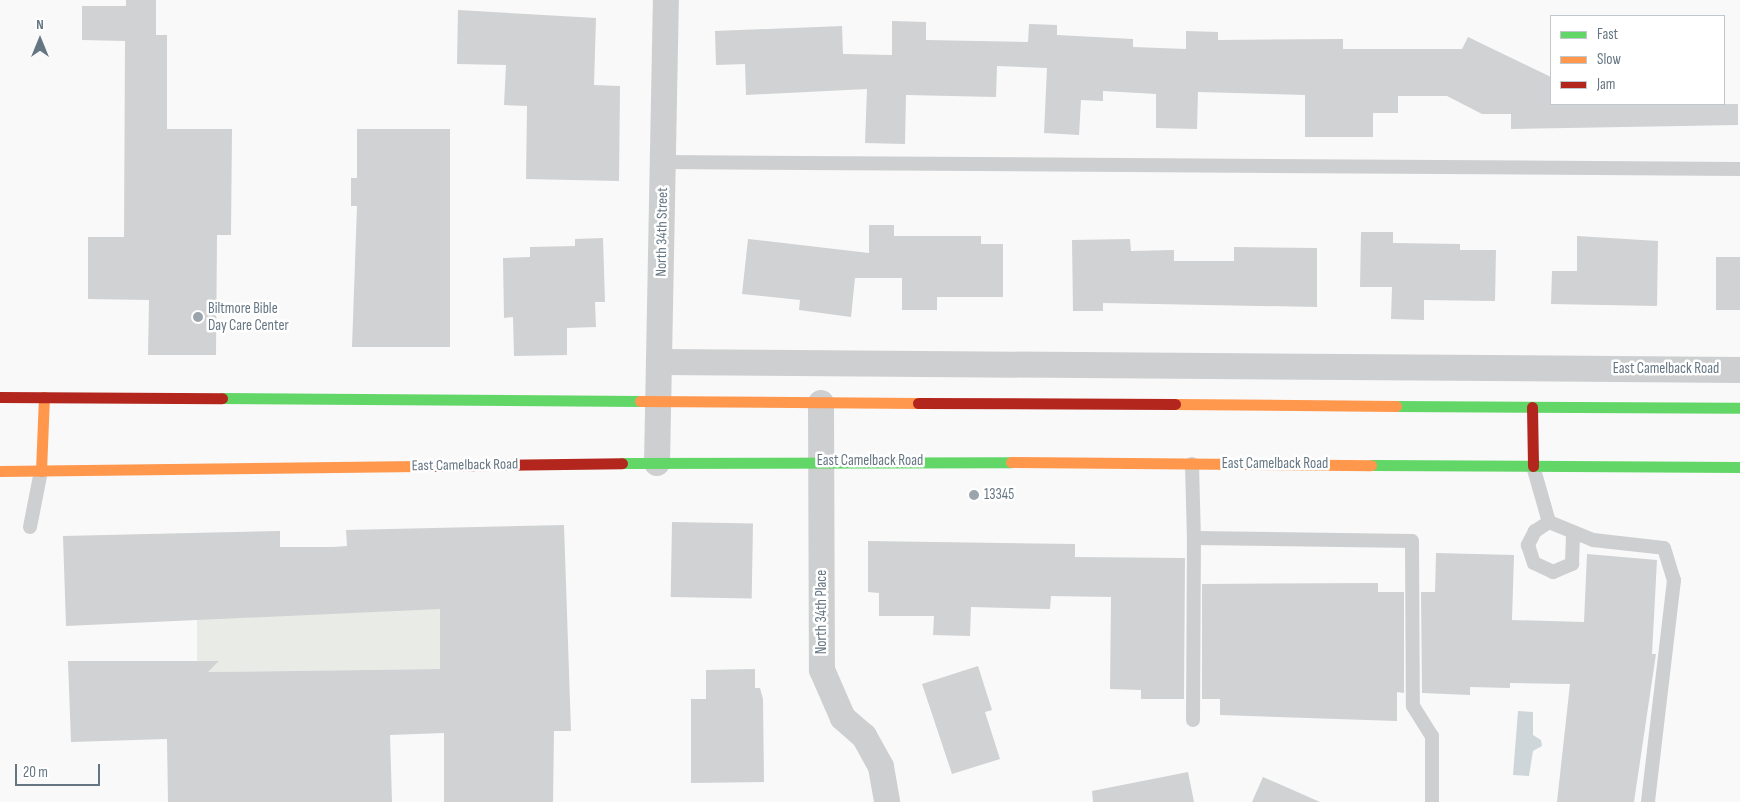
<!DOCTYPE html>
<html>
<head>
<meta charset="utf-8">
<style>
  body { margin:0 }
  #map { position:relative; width:1740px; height:802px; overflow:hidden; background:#f9f9f9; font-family:"Sofia Sans Condensed",sans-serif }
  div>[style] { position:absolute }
  .green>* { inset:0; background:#e8ebe6 }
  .water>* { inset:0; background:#ced6d9 }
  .building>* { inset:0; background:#d0d2d3; transform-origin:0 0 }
  .lane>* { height:14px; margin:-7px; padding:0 7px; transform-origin:7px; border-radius:7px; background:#cecfd0 }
  .street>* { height:26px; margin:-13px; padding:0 13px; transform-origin:13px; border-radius:13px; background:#cecfd0 }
  .fast>* { height:11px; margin:-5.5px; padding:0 5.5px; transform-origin:5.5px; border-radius:5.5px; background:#63d668 }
  .slow>* { height:11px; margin:-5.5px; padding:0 5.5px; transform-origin:5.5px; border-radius:5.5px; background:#ff974d }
  .jam>* { height:11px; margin:-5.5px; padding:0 5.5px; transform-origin:5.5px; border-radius:5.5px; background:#b3261e }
  .dots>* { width:14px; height:14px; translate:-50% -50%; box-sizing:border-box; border:2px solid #fff; border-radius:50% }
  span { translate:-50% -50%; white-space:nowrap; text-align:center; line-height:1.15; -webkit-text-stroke:5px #fff; paint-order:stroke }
  .street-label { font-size:15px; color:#657683 }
  .poi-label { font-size:15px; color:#657683 }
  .left { translate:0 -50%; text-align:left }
  .legend { position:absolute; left:1550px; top:15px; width:175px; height:90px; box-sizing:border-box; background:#fff; border:1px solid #c1c8cd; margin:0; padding:6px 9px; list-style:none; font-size:15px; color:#657683 }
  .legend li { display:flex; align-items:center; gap:10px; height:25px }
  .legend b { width:25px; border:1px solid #c1c8cd }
  .north { position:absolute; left:15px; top:15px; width:50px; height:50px; -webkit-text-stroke:4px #fff; paint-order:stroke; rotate:0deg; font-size:14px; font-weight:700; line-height:20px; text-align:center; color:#657683 }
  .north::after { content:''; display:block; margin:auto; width:18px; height:22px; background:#657683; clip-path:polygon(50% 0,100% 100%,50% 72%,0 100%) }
  .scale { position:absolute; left:15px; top:764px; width:85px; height:22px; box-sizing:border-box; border:2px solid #657683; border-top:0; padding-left:6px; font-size:15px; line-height:18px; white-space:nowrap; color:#657683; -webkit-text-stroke:4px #fff; paint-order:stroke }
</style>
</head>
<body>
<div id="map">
  <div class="green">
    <i style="clip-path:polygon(440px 592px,440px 669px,208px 672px,219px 661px,197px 661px,197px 598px)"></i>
  </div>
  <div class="water">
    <i style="clip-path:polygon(1518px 711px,1533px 712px,1533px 735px,1541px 740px,1542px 746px,1533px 751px,1529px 776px,1513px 775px)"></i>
  </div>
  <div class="building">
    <i style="clip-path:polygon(126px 0,156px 0,156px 35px,167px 35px,167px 129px,232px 129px,231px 235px,217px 235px,216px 355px,148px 355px,149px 300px,88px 299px,88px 237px,124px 237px,125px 41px,82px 40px,82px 6px,126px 6px)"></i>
    <i style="clip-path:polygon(458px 10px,596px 18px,594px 85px,620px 86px,619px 181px,526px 179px,527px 106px,504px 105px,506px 65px,457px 64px)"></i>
    <i style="clip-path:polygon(892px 21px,926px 22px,926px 40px,1028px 42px,1029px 24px,1057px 25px,1057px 35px,1133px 39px,1133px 47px,1186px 49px,1186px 31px,1218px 32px,1218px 40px,1343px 39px,1343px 49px,1462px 49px,1468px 37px,1551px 77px,1551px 104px,1738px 104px,1738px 125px,1511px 129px,1511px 114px,1482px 114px,1447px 96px,1398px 96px,1398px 113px,1373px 113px,1373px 137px,1305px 137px,1305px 95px,1198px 92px,1197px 129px,1156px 128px,1156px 94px,1103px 91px,1103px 101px,1081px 100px,1079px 135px,1044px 133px,1047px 68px,997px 66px,996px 97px,906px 95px,905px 144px,865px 143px,867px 89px,746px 95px,745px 64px,716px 65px,715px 31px,842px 26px,843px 54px,892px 55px)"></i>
    <i style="clip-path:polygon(357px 129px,450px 129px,450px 347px,352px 347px,357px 206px,351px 206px,351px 178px,357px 178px)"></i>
    <i style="clip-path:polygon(869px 225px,894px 225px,894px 236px,981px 236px,981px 244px,1003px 244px,1003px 297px,937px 297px,937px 310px,902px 310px,902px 278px,855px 278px,851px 317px,799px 310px,800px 300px,742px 294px,748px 239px,869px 253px)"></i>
    <i style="clip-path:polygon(1361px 232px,1393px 232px,1393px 243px,1460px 244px,1460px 250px,1496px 250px,1495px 301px,1424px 300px,1424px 320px,1391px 319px,1392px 287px,1360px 287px)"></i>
    <i style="clip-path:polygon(1577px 236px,1658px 241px,1657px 306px,1551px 304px,1552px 271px,1577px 271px)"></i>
    <i style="clip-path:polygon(603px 238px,605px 302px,595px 302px,596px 327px,567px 328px,567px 355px,514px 356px,513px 317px,504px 318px,503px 258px,530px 257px,530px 247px,575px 246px,575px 239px)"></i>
    <i style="clip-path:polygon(1130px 239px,1131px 251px,1174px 250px,1174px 261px,1234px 261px,1234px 247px,1317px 248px,1317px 307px,1103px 303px,1103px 311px,1073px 311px,1072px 240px)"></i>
    <i style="left:1716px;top:257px;width:24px;height:53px"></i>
    <i style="left:672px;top:522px;width:81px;height:75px;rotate:1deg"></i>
    <i style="clip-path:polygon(564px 525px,571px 731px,554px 731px,553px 802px,444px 802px,444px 733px,390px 735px,392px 802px,168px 802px,167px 739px,71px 742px,68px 661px,219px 661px,208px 672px,440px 669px,440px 609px,66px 626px,63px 536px,280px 531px,280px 547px,333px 547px,347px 546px,346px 530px)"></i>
    <i style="clip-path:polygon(868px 541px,1075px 544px,1075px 557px,1185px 558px,1184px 699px,1141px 699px,1141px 690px,1110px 689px,1111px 597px,1051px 596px,1050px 609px,971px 607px,970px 636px,933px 635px,934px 616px,879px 616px,879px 593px,868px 592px)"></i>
    <i style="clip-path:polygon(1436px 553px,1514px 555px,1512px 620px,1584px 622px,1587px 554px,1657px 560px,1652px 654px,1656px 654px,1634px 802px,1557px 802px,1570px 684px,1510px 683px,1510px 688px,1470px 687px,1470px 695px,1422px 693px,1421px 592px,1435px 592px)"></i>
    <i style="clip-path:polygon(1378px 583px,1378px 592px,1404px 592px,1404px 693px,1397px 692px,1397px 721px,1220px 715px,1220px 699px,1202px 699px,1202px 584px)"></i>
    <i style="clip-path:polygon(978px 666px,992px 710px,985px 712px,1000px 759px,952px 774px,922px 684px)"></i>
    <i style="clip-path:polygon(755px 669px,755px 688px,760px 688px,763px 699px,764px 782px,691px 783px,691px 699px,706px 699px,706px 670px)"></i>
    <i style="clip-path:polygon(1188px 772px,1194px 802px,1093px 802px,1092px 791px)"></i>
    <i style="clip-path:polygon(1263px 777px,1320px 802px,1252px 802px)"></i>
  </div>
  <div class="lane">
    <i style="left:663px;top:162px;width:1077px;rotate:0.37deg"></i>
    <i style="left:1192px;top:464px;width:74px;rotate:88.5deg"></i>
    <i style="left:1194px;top:538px;width:218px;rotate:0.8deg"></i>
    <i style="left:1412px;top:541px;width:165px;rotate:89.7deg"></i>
    <i style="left:1413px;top:706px;width:36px;rotate:58deg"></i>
    <i style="left:1432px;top:736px;width:66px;rotate:90deg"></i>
    <i style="left:1533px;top:466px;width:58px;rotate:74.1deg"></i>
    <i style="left:1549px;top:522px;width:48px;rotate:22.2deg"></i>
    <i style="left:1593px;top:540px;width:71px;rotate:6.4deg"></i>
    <i style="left:1664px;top:548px;width:34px;rotate:73deg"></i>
    <i style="left:1674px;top:580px;width:224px;rotate:96.7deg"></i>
    <i style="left:1549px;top:522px;width:17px;rotate:147deg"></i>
    <i style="left:1535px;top:531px;width:16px;rotate:117deg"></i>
    <i style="left:1528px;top:545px;width:19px;rotate:72deg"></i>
    <i style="left:1534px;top:563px;width:21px;rotate:25deg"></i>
    <i style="left:1553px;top:572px;width:21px;rotate:-23deg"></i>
    <i style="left:1572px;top:564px;width:30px;rotate:-88deg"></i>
    <i style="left:30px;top:527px;width:57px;rotate:-78.9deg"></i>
    <i style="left:1193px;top:720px;width:182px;rotate:-89.7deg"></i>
  </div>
  <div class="street">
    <i style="left:659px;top:362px;width:1081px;rotate:0.42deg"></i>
    <i style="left:821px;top:403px;width:267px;rotate:89.8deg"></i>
    <i style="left:822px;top:670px;width:52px;rotate:66.4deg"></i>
    <i style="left:843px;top:718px;width:28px;rotate:41deg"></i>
    <i style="left:864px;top:736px;width:35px;rotate:61deg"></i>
    <i style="left:881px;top:767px;width:36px;rotate:80deg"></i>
    <i style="left:657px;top:463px;width:463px;rotate:-88.9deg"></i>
  </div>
  <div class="fast">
    <i style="left:222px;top:398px;width:418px;rotate:0.4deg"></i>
    <i style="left:1396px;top:406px;width:344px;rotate:0.3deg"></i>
    <i style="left:622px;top:463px;width:389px;rotate:-0.1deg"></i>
    <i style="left:1371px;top:465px;width:369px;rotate:0.3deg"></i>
  </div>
  <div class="slow">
    <i style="left:640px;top:401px;width:278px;rotate:0.4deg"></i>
    <i style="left:1175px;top:404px;width:221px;rotate:0.5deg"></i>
    <i style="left:1011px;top:462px;width:360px;rotate:0.5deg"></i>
    <i style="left:0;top:471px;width:419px;rotate:-0.7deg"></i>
    <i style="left:41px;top:471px;width:74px;rotate:-87.7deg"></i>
  </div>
  <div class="jam">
    <i style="left:0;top:397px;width:222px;rotate:0.3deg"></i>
    <i style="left:918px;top:403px;width:257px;rotate:0.2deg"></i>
    <i style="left:1532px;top:407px;width:59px;rotate:89deg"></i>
    <i style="left:419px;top:466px;width:203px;rotate:-0.8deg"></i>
  </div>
  <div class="dots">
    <i style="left:198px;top:317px;background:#99a4ac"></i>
    <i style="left:974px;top:495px;background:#99a4ac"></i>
  </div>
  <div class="street-label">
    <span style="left:662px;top:232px;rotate:-89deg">North 34th Street</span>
    <span style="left:1666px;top:369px">East Camelback Road</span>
    <span style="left:870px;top:461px">East Camelback Road</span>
    <span style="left:1275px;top:464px">East Camelback Road</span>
    <span style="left:465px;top:465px;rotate:-1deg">East Camelback Road</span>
    <span style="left:822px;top:612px;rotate:-90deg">North 34th Place</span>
  </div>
  <div class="poi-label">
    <span class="left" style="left:208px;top:317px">Biltmore Bible<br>Day Care Center</span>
    <span class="left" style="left:984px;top:495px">13345</span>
  </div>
  <ul class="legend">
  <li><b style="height:6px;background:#63d668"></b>Fast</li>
  <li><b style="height:6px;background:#ff974d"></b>Slow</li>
  <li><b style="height:6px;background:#b3261e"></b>Jam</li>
  </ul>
  <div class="north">N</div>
  <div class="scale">20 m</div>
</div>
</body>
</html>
